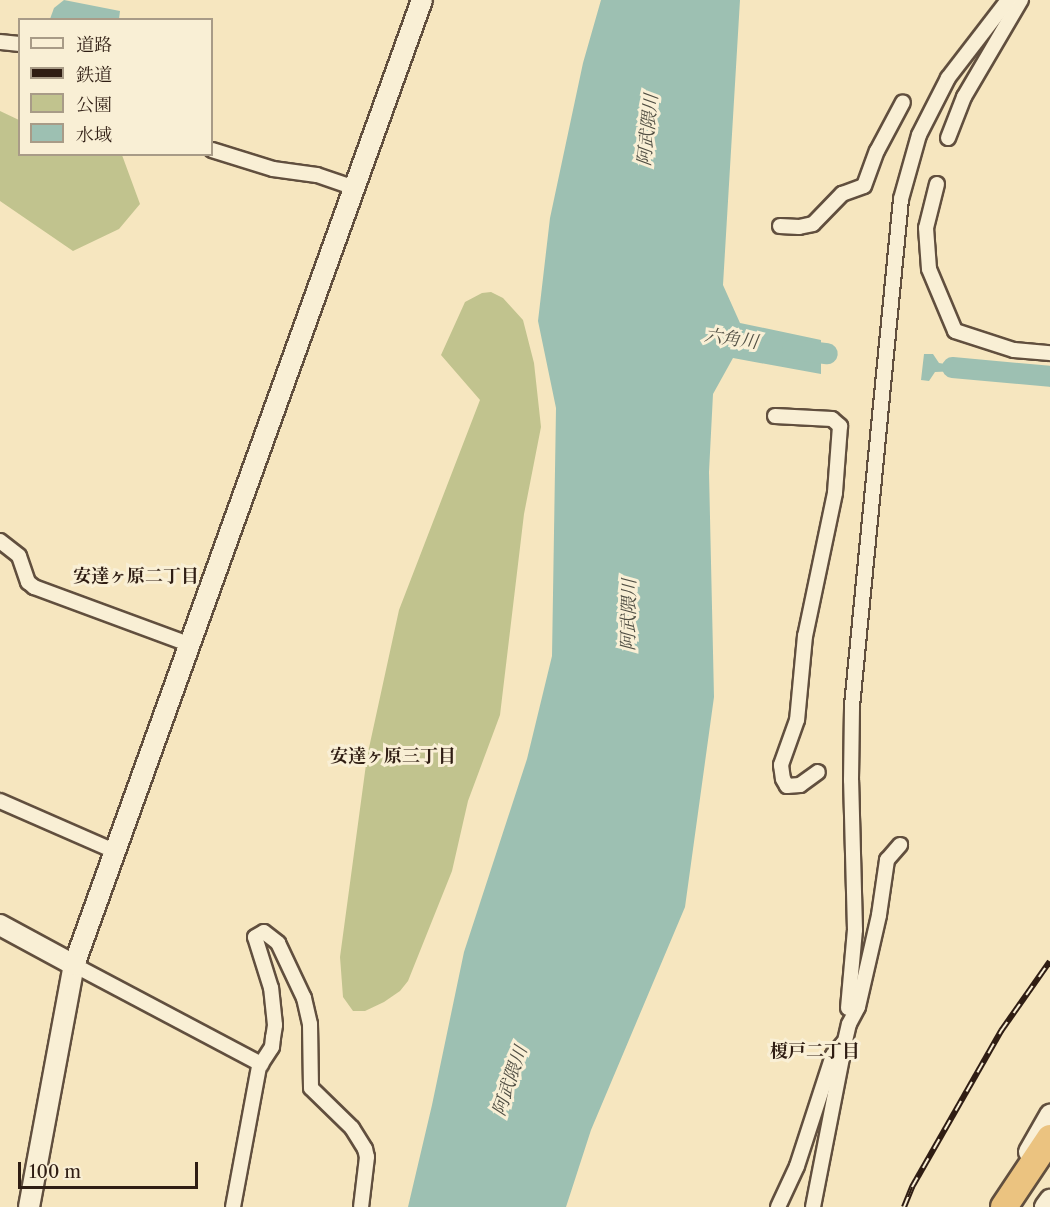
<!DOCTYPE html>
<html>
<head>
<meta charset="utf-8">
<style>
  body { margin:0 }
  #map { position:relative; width:1050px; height:1207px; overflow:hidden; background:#f6e6bf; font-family:"Libre Caslon Text","Noto Serif JP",serif }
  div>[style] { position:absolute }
  .green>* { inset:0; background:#c1c38e }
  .water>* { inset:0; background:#9dc0b2 }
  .river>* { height:21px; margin:-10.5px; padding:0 10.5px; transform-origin:10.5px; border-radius:10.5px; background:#9dc0b2 }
  .roads { filter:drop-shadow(2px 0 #614f3e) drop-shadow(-2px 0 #614f3e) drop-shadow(0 2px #614f3e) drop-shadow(0 -2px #614f3e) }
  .street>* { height:14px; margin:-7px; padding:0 7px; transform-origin:7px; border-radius:7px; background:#f9efd5 }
  .secondary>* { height:20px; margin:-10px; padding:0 10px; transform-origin:10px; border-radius:10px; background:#f9efd5 }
  .highway>* { height:26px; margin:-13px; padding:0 13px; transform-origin:13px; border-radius:13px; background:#ebc380 }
  .rail>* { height:6px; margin-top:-3px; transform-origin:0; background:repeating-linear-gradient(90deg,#f9efd5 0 11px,#2f1d13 0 22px); box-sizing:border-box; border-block:2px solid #2f1d13 }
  span { translate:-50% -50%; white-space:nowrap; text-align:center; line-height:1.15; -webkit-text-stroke:6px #f9efd5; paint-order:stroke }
  .water-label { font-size:18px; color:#504e43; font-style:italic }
  .neighbourhood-label { font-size:18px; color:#2f1d13; font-weight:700 }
  .legend { position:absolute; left:18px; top:18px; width:195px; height:138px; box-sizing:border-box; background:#f9efd5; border:2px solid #a89b87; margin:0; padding:8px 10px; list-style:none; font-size:18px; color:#2f1d13 }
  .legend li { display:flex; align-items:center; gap:12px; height:30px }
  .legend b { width:30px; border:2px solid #a89b87 }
  .scale { position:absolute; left:18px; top:1162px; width:180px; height:27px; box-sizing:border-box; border:3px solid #2f1d13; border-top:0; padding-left:8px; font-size:18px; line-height:21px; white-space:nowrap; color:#2f1d13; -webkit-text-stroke:4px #f9efd5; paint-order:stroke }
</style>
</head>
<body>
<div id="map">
  <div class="green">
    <i style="clip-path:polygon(0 111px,19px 120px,20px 154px,122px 155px,140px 204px,119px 229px,73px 251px,0 201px)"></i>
    <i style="clip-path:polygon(491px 292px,503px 298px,523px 320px,534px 363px,541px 427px,524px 514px,500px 715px,468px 801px,452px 871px,408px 981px,400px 991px,384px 1002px,365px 1011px,353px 1011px,343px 997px,340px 957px,367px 757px,399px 610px,480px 400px,441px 355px,465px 302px,482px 293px)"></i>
  </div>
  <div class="water">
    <i style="clip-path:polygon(64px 0,120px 11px,119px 19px,50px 19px,54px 8px)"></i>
    <i style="clip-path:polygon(601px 0,740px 0,723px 285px,740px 323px,821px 340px,821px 374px,733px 358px,713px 394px,709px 472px,714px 697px,685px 907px,591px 1130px,566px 1207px,408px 1207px,432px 1105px,464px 952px,527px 759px,552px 656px,556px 408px,538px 321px,550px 218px,583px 63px)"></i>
    <i style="clip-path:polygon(924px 354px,933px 354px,939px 363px,983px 370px,935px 372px,929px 381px,921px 380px)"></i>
  </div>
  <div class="river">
    <i style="left:792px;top:349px;width:35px;rotate:7deg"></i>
    <i style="left:952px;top:367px;width:98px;rotate:5.2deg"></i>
  </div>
  <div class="roads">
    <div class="street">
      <i style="left:0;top:42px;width:20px;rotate:6deg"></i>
      <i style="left:948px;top:138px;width:44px;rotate:-68.7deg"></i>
      <i style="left:964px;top:97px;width:113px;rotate:-59.6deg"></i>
      <i style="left:212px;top:150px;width:64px;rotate:17.3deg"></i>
      <i style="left:273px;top:169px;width:44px;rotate:7.8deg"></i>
      <i style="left:317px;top:175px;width:39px;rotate:19deg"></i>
      <i style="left:937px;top:184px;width:45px;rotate:104deg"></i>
      <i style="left:926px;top:228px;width:41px;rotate:85.8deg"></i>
      <i style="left:929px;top:269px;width:67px;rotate:67.2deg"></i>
      <i style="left:955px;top:331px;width:62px;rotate:17.9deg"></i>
      <i style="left:1014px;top:350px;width:36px;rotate:5deg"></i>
      <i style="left:780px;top:226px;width:19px;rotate:3deg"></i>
      <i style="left:799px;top:227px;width:14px;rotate:-12deg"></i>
      <i style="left:813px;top:224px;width:42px;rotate:-46deg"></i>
      <i style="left:842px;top:194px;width:23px;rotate:-20deg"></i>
      <i style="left:864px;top:186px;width:37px;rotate:-70deg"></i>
      <i style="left:877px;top:151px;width:55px;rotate:-62deg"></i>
      <i style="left:775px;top:416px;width:57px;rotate:3deg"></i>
      <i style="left:832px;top:419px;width:11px;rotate:41deg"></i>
      <i style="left:840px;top:426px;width:67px;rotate:94.3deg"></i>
      <i style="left:835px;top:493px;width:146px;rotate:101.8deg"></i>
      <i style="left:805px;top:636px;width:84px;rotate:95.4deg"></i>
      <i style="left:797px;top:720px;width:48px;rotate:109.6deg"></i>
      <i style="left:781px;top:765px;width:14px;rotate:82deg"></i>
      <i style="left:783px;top:779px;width:8px;rotate:60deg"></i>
      <i style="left:787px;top:786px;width:13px;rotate:-4deg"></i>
      <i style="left:800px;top:785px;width:22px;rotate:-36deg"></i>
      <i style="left:0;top:541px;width:24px;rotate:38deg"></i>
      <i style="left:19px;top:556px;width:28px;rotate:71deg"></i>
      <i style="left:28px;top:582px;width:8px;rotate:40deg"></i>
      <i style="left:34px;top:587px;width:167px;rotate:20.3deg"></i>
      <i style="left:0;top:801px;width:128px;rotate:23.6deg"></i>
      <i style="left:74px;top:965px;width:212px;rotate:27.9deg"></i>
      <i style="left:848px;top:1008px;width:78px;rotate:-84.9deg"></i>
      <i style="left:855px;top:930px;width:150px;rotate:-91.5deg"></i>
      <i style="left:851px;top:780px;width:74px;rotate:-89.2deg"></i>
      <i style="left:852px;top:706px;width:509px;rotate:-84.48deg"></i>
      <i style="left:901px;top:199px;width:66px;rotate:-74.3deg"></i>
      <i style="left:919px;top:135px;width:64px;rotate:-63deg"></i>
      <i style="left:948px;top:78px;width:98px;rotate:-52.4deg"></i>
      <i style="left:233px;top:1207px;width:142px;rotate:-79.5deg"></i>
      <i style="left:259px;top:1067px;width:24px;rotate:-57deg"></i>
      <i style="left:272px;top:1047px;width:9px;rotate:-84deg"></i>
      <i style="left:273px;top:1038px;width:13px;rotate:-81deg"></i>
      <i style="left:275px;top:1025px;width:37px;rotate:-96deg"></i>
      <i style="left:271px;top:988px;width:53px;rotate:-107.4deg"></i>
      <i style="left:255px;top:937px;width:10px;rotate:-29deg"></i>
      <i style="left:264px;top:932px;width:18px;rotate:38deg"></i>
      <i style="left:278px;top:943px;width:61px;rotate:64.7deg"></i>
      <i style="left:304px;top:998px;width:27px;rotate:77deg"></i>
      <i style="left:310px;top:1024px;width:64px;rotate:89.1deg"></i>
      <i style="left:311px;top:1088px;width:57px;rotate:44.3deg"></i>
      <i style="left:352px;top:1128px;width:25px;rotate:58deg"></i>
      <i style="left:365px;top:1149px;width:8px;rotate:76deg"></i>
      <i style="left:367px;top:1157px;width:50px;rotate:96.8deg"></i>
      <i style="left:778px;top:1207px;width:45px;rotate:-65.1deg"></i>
      <i style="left:797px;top:1166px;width:117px;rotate:-72deg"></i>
      <i style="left:833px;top:1055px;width:18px;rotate:-49deg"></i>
      <i style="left:845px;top:1041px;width:17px;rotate:-77deg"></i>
      <i style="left:849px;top:1024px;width:19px;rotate:-62deg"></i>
      <i style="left:858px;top:1007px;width:94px;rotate:-77.1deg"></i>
      <i style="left:879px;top:915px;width:56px;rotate:-81.7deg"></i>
      <i style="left:887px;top:860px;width:20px;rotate:-49deg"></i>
      <i style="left:813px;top:1207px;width:152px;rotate:-79deg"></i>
    </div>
    <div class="secondary">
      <i style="left:0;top:925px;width:84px;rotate:28.4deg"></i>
      <i style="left:1029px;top:1152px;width:43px;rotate:-60.4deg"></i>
      <i style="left:29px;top:1207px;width:246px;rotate:-79.5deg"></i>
      <i style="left:74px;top:965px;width:1026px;rotate:-70.17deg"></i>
      <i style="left:1045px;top:1207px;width:9px;rotate:-54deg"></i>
    </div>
    <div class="highway">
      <i style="left:1004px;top:1207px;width:83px;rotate:-56.3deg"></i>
    </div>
  </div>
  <div class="rail">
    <i style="left:904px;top:1207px;width:22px;rotate:-68deg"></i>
    <i style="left:912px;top:1187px;width:180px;rotate:-60.3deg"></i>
    <i style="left:1001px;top:1031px;width:85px;rotate:-55deg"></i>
  </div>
  <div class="water-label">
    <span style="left:648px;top:130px;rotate:-84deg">阿武隈川</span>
    <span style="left:731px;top:339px;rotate:8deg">六角川</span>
    <span style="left:629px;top:615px;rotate:-89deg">阿武隈川</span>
    <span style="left:510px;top:1081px;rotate:-71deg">阿武隈川</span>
  </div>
  <div class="neighbourhood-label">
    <span style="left:136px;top:576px">安達ヶ原二丁目</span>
    <span style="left:393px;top:756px">安達ヶ原三丁目</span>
    <span style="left:815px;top:1051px">榎戸二丁目</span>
  </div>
  <ul class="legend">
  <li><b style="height:8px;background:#f9efd5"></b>道路</li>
  <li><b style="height:8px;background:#2f1d13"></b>鉄道</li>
  <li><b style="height:16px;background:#c1c38e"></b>公園</li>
  <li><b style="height:16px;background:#9dc0b2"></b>水域</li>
  </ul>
  <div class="scale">100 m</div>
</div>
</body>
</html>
